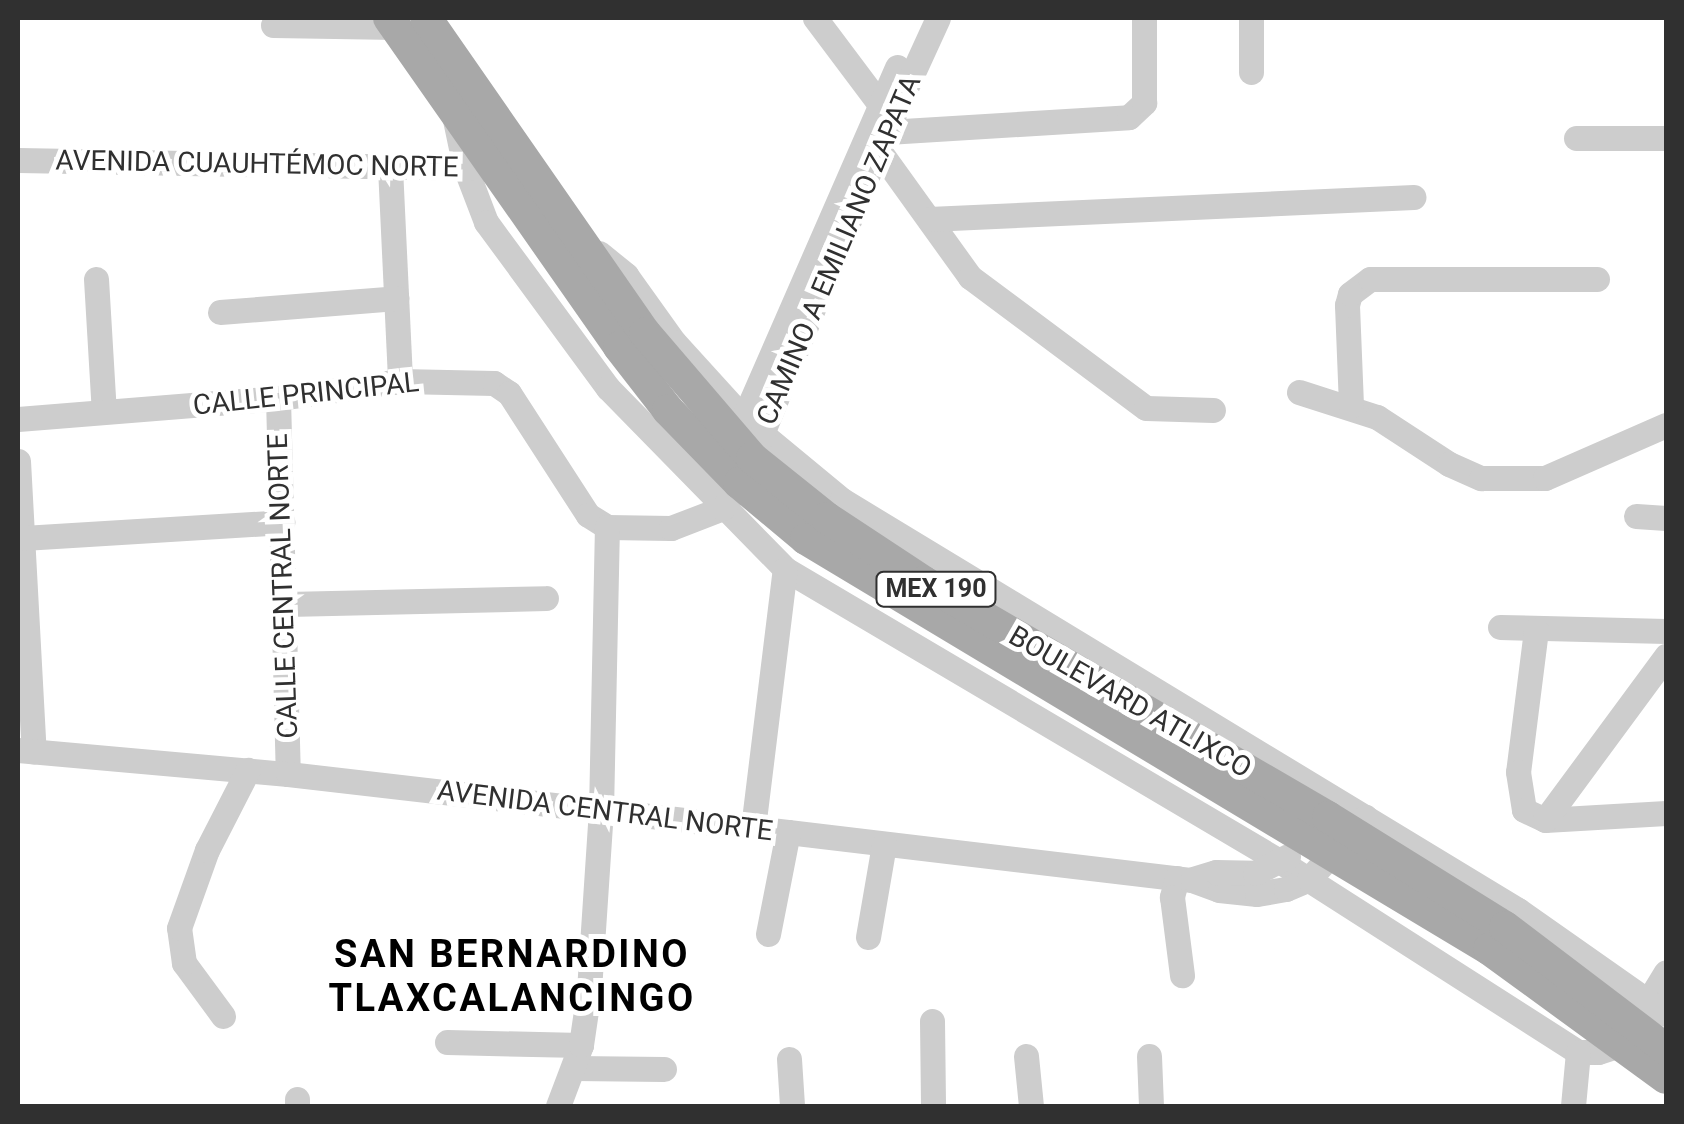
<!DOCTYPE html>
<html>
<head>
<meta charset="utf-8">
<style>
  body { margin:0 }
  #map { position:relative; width:1684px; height:1124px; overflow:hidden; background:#fff; font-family:Roboto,sans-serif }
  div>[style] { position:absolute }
  .minor>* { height:25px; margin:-12.5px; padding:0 12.5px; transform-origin:12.5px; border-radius:12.5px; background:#cdcdcd }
  .major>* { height:32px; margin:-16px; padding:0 16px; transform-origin:16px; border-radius:16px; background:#a8a8a8 }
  span { translate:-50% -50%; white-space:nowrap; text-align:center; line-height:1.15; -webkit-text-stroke:10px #fff; paint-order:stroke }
  .shield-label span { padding:2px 8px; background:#fff; border:2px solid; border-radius:8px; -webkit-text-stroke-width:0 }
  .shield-label { font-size:25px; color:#303030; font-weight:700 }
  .street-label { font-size:28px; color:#303030 }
  .district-label { font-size:38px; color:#000; font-weight:700; letter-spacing:2.5px }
  .frame { position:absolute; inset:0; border:20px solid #303030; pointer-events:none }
</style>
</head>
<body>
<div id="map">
  <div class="minor">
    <i style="left:815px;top:18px;width:120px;rotate:53.1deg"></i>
    <i style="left:1251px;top:18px;width:54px;rotate:90deg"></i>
    <i style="left:273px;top:25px;width:123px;rotate:0.9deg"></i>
    <i style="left:454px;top:115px;width:53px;rotate:78.1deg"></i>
    <i style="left:465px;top:167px;width:59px;rotate:69.1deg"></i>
    <i style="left:486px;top:222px;width:206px;rotate:53.7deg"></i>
    <i style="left:608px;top:388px;width:253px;rotate:45.6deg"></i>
    <i style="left:785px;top:569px;width:576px;rotate:30.57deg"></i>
    <i style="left:1281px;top:862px;width:353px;rotate:32.6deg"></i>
    <i style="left:1578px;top:1052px;width:20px"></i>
    <i style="left:1598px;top:1052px;width:25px;rotate:-18deg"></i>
    <i style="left:1622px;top:1044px;width:84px;rotate:-58.6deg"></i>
    <i style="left:887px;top:132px;width:242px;rotate:-3.5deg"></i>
    <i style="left:1129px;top:117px;width:21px;rotate:-43deg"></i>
    <i style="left:1144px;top:103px;width:85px;rotate:-90deg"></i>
    <i style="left:1576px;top:138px;width:90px"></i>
    <i style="left:878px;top:149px;width:158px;rotate:54.3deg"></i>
    <i style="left:970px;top:277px;width:219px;rotate:36.7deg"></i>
    <i style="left:1146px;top:408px;width:67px;rotate:1.7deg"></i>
    <i style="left:18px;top:160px;width:459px;rotate:1deg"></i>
    <i style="left:390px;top:167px;width:214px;rotate:87.3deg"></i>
    <i style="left:929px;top:219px;width:485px;rotate:-2.6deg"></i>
    <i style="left:599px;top:253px;width:35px;rotate:39deg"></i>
    <i style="left:626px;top:275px;width:82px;rotate:54.4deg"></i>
    <i style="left:674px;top:342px;width:104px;rotate:47.7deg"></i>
    <i style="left:744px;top:419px;width:127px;rotate:39.6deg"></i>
    <i style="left:842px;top:500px;width:791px;rotate:31.24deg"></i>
    <i style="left:1518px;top:910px;width:181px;rotate:35.1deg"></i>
    <i style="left:96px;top:279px;width:133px;rotate:86.6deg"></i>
    <i style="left:220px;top:312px;width:177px;rotate:-4.5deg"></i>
    <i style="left:1299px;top:392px;width:82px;rotate:17.8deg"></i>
    <i style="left:1377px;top:417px;width:86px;rotate:33.1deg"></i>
    <i style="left:1449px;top:464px;width:35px;rotate:24deg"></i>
    <i style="left:1481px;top:478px;width:64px"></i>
    <i style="left:1545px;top:478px;width:132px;rotate:-23.7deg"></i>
    <i style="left:278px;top:398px;width:376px;rotate:88.5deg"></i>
    <i style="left:1351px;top:405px;width:100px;rotate:-92.3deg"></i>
    <i style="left:1347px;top:305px;width:11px;rotate:-75deg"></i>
    <i style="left:1350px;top:294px;width:25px;rotate:-37deg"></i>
    <i style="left:1370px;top:279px;width:227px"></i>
    <i style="left:18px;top:419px;width:261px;rotate:-4.6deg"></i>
    <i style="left:278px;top:398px;width:123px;rotate:-7.9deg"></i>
    <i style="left:400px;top:381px;width:94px;rotate:1.2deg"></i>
    <i style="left:494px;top:383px;width:18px;rotate:34deg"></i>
    <i style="left:509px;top:393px;width:145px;rotate:57.1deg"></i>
    <i style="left:588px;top:515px;width:22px;rotate:32deg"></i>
    <i style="left:607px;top:527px;width:64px;rotate:0.9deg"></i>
    <i style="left:671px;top:528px;width:56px;rotate:-21deg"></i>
    <i style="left:723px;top:508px;width:11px;rotate:-56deg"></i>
    <i style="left:739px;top:429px;width:395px;rotate:-66.4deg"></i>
    <i style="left:757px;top:446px;width:321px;rotate:-67.8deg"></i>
    <i style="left:878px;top:149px;width:144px;rotate:-65.4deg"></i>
    <i style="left:18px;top:461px;width:291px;rotate:86.9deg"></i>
    <i style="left:1636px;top:516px;width:30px;rotate:4deg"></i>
    <i style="left:23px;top:538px;width:260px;rotate:-3.5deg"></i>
    <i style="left:287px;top:604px;width:259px;rotate:-1.3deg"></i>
    <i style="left:1500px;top:627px;width:166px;rotate:1.4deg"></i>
    <i style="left:1536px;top:630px;width:143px;rotate:97.2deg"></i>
    <i style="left:1518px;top:772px;width:38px;rotate:81deg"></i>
    <i style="left:1524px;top:810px;width:23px;rotate:25deg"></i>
    <i style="left:1545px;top:820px;width:121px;rotate:-3.3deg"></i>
    <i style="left:18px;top:750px;width:271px;rotate:5.1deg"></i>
    <i style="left:288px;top:774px;width:503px;rotate:6.62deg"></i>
    <i style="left:788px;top:832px;width:407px;rotate:6.8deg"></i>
    <i style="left:1192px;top:880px;width:29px;rotate:20deg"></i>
    <i style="left:1219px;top:890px;width:38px;rotate:6deg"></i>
    <i style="left:1257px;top:894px;width:29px;rotate:-10deg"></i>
    <i style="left:1286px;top:889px;width:25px;rotate:-23deg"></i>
    <i style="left:1309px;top:879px;width:84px;rotate:-47.9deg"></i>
    <i style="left:1545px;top:820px;width:204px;rotate:-53.6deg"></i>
    <i style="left:753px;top:828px;width:261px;rotate:-83deg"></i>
    <i style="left:1177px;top:878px;width:20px;rotate:105deg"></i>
    <i style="left:1172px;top:897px;width:79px;rotate:82.7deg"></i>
    <i style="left:1193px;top:879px;width:24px;rotate:-17deg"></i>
    <i style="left:1216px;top:872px;width:39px;rotate:1deg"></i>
    <i style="left:1255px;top:873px;width:37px;rotate:-27deg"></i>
    <i style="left:768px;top:934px;width:104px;rotate:-78.9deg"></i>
    <i style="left:868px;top:937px;width:94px;rotate:-80.2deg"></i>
    <i style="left:223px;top:1016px;width:66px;rotate:-126.3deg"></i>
    <i style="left:184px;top:963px;width:35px;rotate:-98deg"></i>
    <i style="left:179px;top:928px;width:83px;rotate:-70.3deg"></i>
    <i style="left:207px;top:850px;width:90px;rotate:-62.9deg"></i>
    <i style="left:932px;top:1021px;width:85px;rotate:89.3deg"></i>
    <i style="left:447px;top:1042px;width:134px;rotate:1.3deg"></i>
    <i style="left:1026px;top:1056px;width:50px;rotate:84.3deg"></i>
    <i style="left:1149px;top:1056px;width:50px;rotate:87.7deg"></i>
    <i style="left:789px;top:1059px;width:47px;rotate:86.3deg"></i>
    <i style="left:574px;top:1068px;width:90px;rotate:0.6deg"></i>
    <i style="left:297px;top:1099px;width:7px;rotate:90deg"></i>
    <i style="left:558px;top:1106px;width:65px;rotate:-69.3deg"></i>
    <i style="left:581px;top:1045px;width:56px;rotate:-81.7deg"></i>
    <i style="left:589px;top:990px;width:179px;rotate:-86.2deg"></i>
    <i style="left:601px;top:811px;width:284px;rotate:-88.8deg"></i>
    <i style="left:1573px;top:1106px;width:54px;rotate:-84.7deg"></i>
  </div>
  <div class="major">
    <i style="left:389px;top:18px;width:401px;rotate:55deg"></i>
    <i style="left:619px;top:347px;width:80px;rotate:52.1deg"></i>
    <i style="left:668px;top:410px;width:102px;rotate:45.8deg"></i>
    <i style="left:739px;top:483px;width:87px;rotate:39.9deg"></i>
    <i style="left:806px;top:539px;width:797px;rotate:30.98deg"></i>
    <i style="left:1489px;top:949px;width:219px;rotate:36.1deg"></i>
    <i style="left:426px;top:18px;width:384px;rotate:55.2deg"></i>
    <i style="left:645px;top:333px;width:165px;rotate:49.4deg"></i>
    <i style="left:752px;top:458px;width:96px;rotate:38.7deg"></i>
    <i style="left:827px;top:518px;width:116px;rotate:33.4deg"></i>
    <i style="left:924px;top:582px;width:467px;rotate:30.2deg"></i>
    <i style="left:1328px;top:817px;width:208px;rotate:31.9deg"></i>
    <i style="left:1505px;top:927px;width:202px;rotate:37.2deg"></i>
  </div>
  <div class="shield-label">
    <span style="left:936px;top:589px">MEX 190</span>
  </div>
  <div class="street-label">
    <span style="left:257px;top:164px;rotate:1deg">AVENIDA CUAUHTÉMOC NORTE</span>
    <span style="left:839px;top:250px;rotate:-67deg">CAMINO A EMILIANO ZAPATA</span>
    <span style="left:306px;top:394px;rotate:-6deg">CALLE PRINCIPAL</span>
    <span style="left:283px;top:586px;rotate:-92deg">CALLE CENTRAL NORTE</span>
    <span style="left:1130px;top:702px;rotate:30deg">BOULEVARD ATLIXCO</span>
    <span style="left:605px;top:811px;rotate:7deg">AVENIDA CENTRAL NORTE</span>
  </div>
  <div class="district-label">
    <span style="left:512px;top:977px">SAN BERNARDINO<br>TLAXCALANCINGO</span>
  </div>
  <div class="frame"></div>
</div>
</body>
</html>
